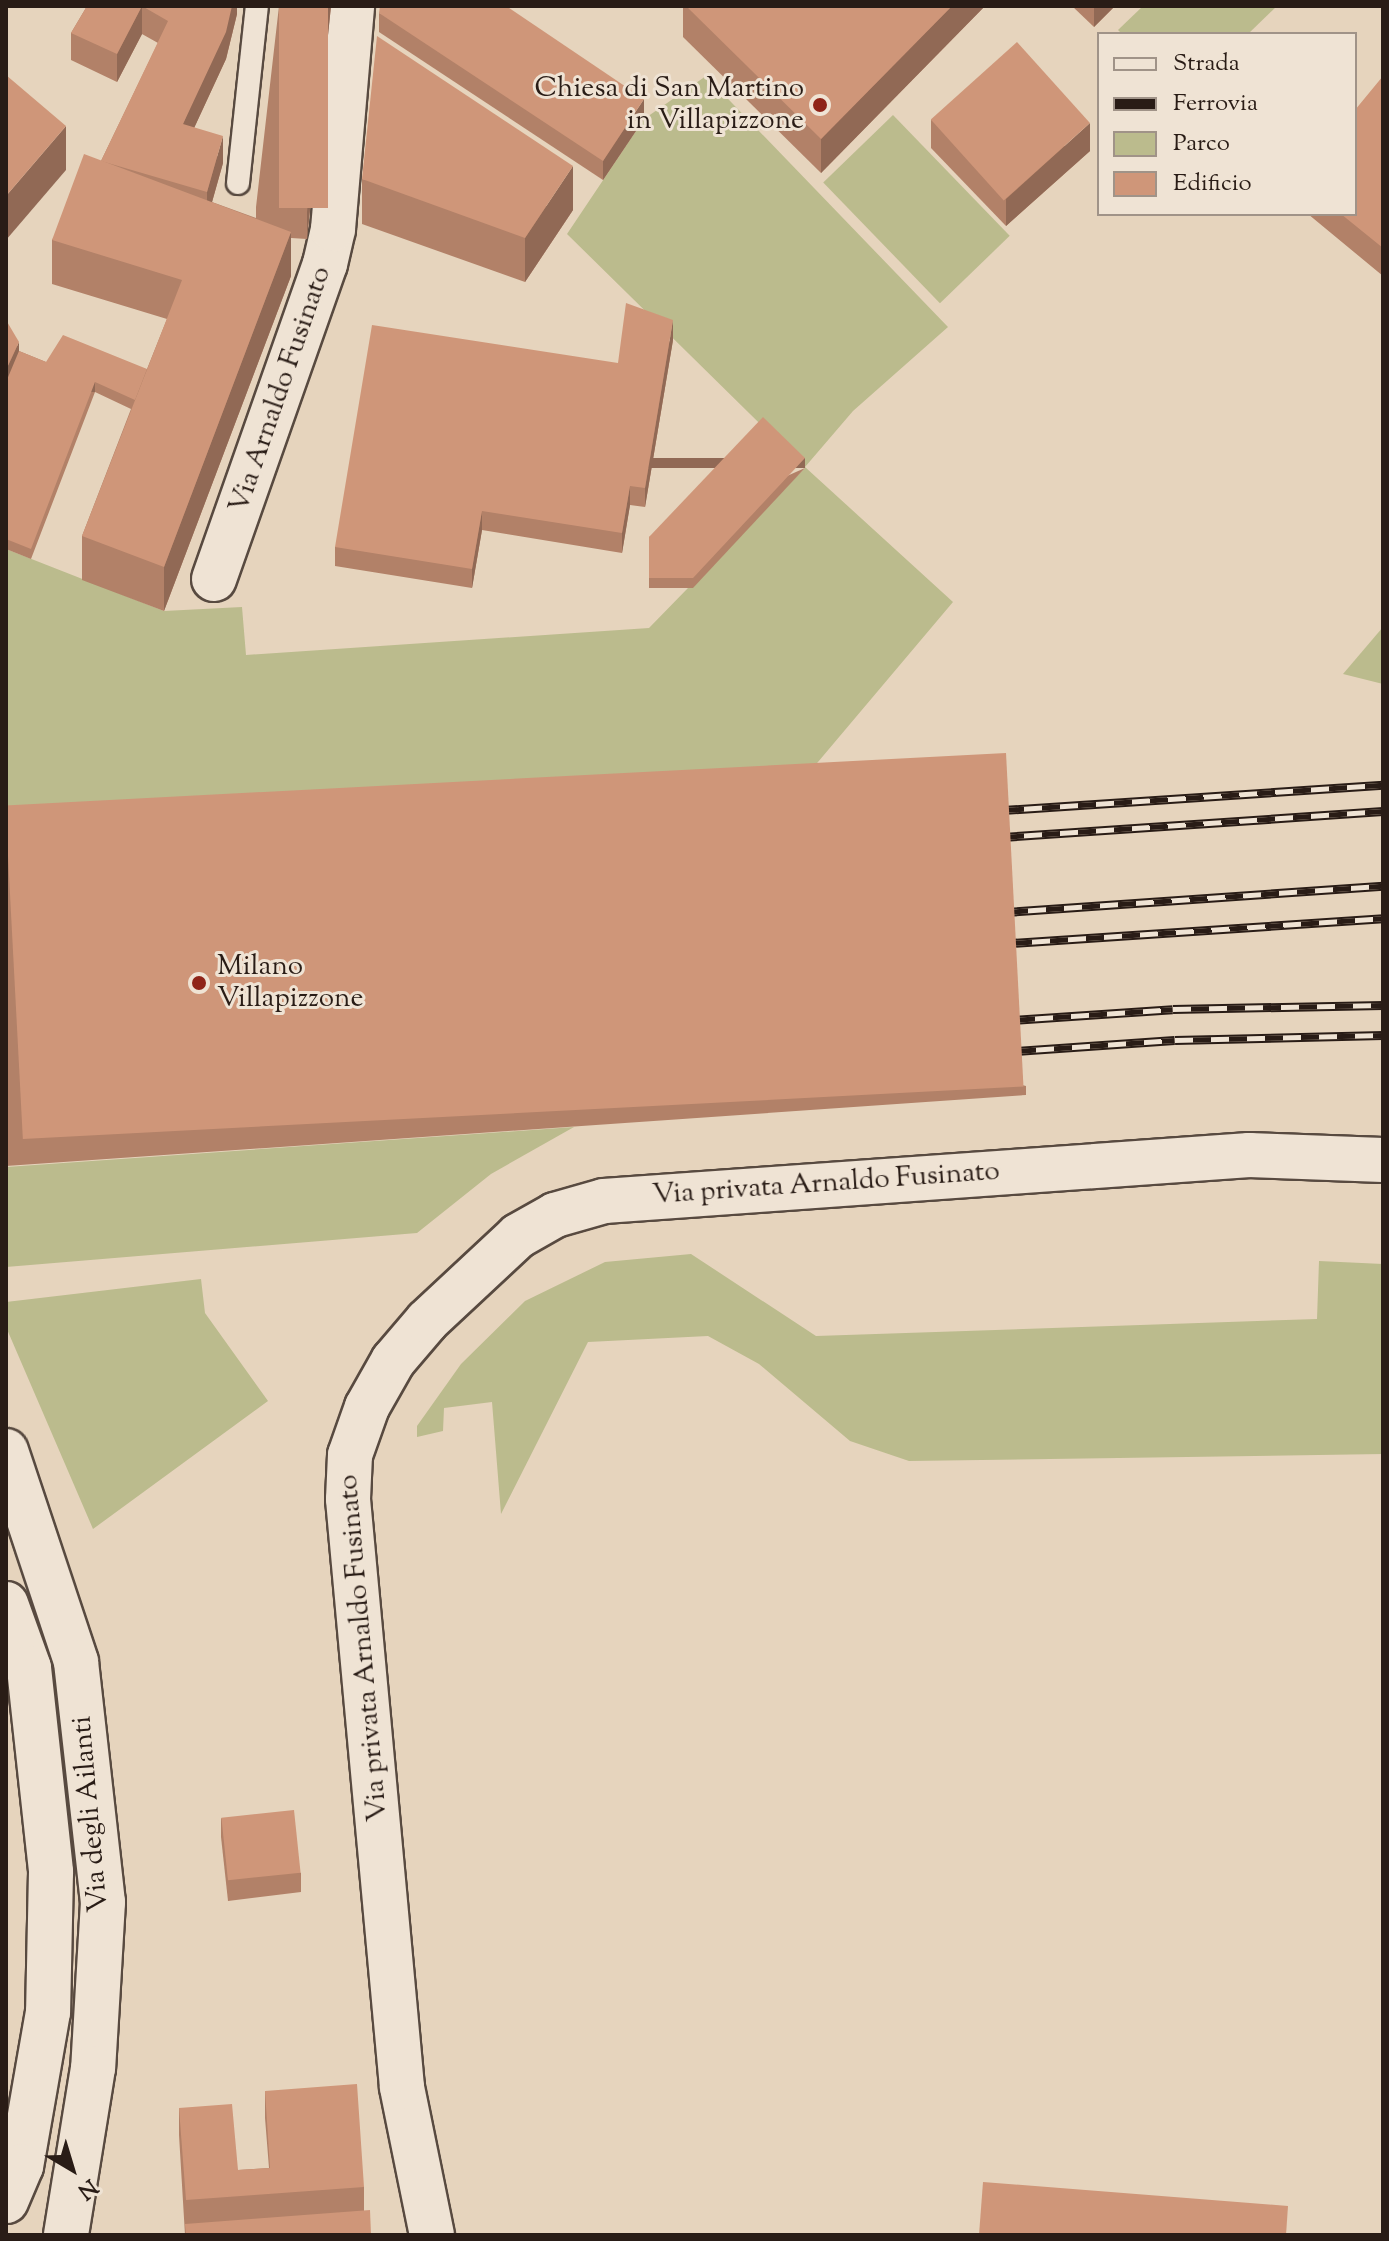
<!DOCTYPE html>
<html>
<head>
<meta charset="utf-8">
<style>
  body { margin:0 }
  #map { position:relative; width:1389px; height:2241px; overflow:hidden; background:#e6d4bd; font-family:"Sorts Mill Goudy",serif }
  div>[style] { position:absolute }
  .green>* { inset:0; background:#bbbb8d; transform-origin:0 0 }
  .roads { filter:drop-shadow(2px 0 #584a40) drop-shadow(-2px 0 #584a40) drop-shadow(0 2px #584a40) drop-shadow(0 -2px #584a40) }
  .lane>* { height:22px; margin:-11px; padding:0 11px; transform-origin:11px; border-radius:11px; background:#efe3d4 }
  .street>* { height:44px; margin:-22px; padding:0 22px; transform-origin:22px; border-radius:22px; background:#efe3d4 }
  .rail>* { height:9px; margin-top:-4.5px; transform-origin:0; background:repeating-linear-gradient(90deg,#efe3d4 0 18px,#291c16 0 36px); box-sizing:border-box; border-block:2px solid #291c16 }
  .wall>* { inset:0; background:#b28168 }
  .shaded-wall>* { inset:0; background:#916955; transform-origin:0 0 }
  .building>* { inset:0; background:#cf9679; transform-origin:0 0 }
  .dots>* { width:22px; height:22px; translate:-50% -50%; box-sizing:border-box; border:4px solid #efe3d4; border-radius:50% }
  span { translate:-50% -50%; white-space:nowrap; text-align:center; line-height:1.15; -webkit-text-stroke:6px #efe3d4; paint-order:stroke }
  .poi-label { font-size:28px; color:#291c16 }
  .right { translate:-100% -50%; text-align:right }
  .left { translate:0 -50%; text-align:left }
  .street-label { font-size:28px; color:#291c16 }
  .frame { position:absolute; inset:0; border:8px solid #291c16; pointer-events:none }
  .legend { position:absolute; left:1097px; top:32px; width:260px; height:184px; box-sizing:border-box; background:#efe3d4; border:2px solid #a09388; margin:0; padding:10px 14px; list-style:none; font-size:24px; color:#291c16 }
  .legend li { display:flex; align-items:center; gap:16px; height:40px }
  .legend b { width:40px; border:2px solid #a09388 }
  .north { position:absolute; left:32px; top:2129px; width:80px; height:80px; -webkit-text-stroke:6px #efe3d4; paint-order:stroke; rotate:142deg; font-size:22px; font-weight:700; line-height:32px; text-align:center; color:#291c16 }
  .north::after { content:''; display:block; margin:auto; width:28px; height:36px; background:#291c16; clip-path:polygon(50% 0,100% 100%,50% 72%,0 100%) }
</style>
</head>
<body>
<div id="map">
  <div class="green">
    <i style="clip-path:polygon(1143px 6px,1277px 6px,1248px 34px,1122px 34px,1118px 30px)"></i>
    <i style="clip-path:polygon(706px 76px,948px 327px,853px 411px,805px 467px,953px 602px,807px 775px,6px 829px,6px 549px,164px 611px,242px 607px,246px 655px,649px 628px,805px 468px,567px 234px,644px 119px)"></i>
    <i style="left:893px;top:115px;width:168px;height:97px;rotate:46deg"></i>
    <i style="clip-path:polygon(1383px 627px,1383px 684px,1343px 674px)"></i>
    <i style="clip-path:polygon(574px 1127px,491px 1174px,417px 1233px,6px 1267px,6px 1167px)"></i>
    <i style="clip-path:polygon(691px 1254px,816px 1336px,1317px 1319px,1319px 1261px,1383px 1264px,1383px 1454px,909px 1461px,850px 1441px,759px 1364px,708px 1336px,588px 1342px,501px 1514px,492px 1402px,444px 1408px,443px 1431px,417px 1437px,417px 1426px,461px 1364px,525px 1301px,605px 1262px)"></i>
    <i style="clip-path:polygon(201px 1279px,205px 1313px,268px 1401px,93px 1529px,6px 1327px,6px 1302px)"></i>
  </div>
  <div class="roads">
    <div class="lane">
      <i style="left:238px;top:183px;width:178px;rotate:-83.9deg"></i>
    </div>
    <div class="street">
      <i style="left:214px;top:579px;width:334px;rotate:-70.6deg"></i>
      <i style="left:325px;top:264px;width:36px;rotate:-77deg"></i>
      <i style="left:333px;top:229px;width:224px;rotate:-85.1deg"></i>
      <i style="left:6px;top:1451px;width:222px;rotate:71.6deg"></i>
      <i style="left:76px;top:1662px;width:242px;rotate:83.6deg"></i>
      <i style="left:103px;top:1902px;width:166px;rotate:93.4deg"></i>
      <i style="left:93px;top:2068px;width:169px;rotate:99.2deg"></i>
      <i style="left:6px;top:1604px;width:68px;rotate:70.2deg"></i>
      <i style="left:29px;top:1668px;width:205px;rotate:83.8deg"></i>
      <i style="left:51px;top:1872px;width:140px;rotate:91.2deg"></i>
      <i style="left:48px;top:2012px;width:156px;rotate:99.9deg"></i>
      <i style="left:21px;top:2166px;width:38px;rotate:113deg"></i>
      <i style="left:432px;top:2235px;width:151px;rotate:-101.5deg"></i>
      <i style="left:402px;top:2087px;width:590px;rotate:-95.25deg"></i>
      <i style="left:348px;top:1499px;width:44px;rotate:-87.4deg"></i>
      <i style="left:350px;top:1455px;width:51px;rotate:-70.5deg"></i>
      <i style="left:367px;top:1407px;width:53px;rotate:-60.5deg"></i>
      <i style="left:393px;top:1361px;width:52px;rotate:-49.6deg"></i>
      <i style="left:427px;top:1321px;width:125px;rotate:-43deg"></i>
      <i style="left:518px;top:1236px;width:43px;rotate:-29.6deg"></i>
      <i style="left:555px;top:1215px;width:51px;rotate:-15.9deg"></i>
      <i style="left:604px;top:1201px;width:647px;rotate:-4.08deg"></i>
      <i style="left:1249px;top:1155px;width:134px;rotate:2.1deg"></i>
    </div>
  </div>
  <div class="rail">
    <i style="left:988px;top:811px;width:396px;rotate:-3.8deg"></i>
    <i style="left:988px;top:838px;width:396px;rotate:-3.9deg"></i>
    <i style="left:992px;top:913px;width:392px;rotate:-4deg"></i>
    <i style="left:996px;top:944px;width:388px;rotate:-3.8deg"></i>
    <i style="left:999px;top:1021px;width:174px;rotate:-3.9deg"></i>
    <i style="left:1173px;top:1009px;width:210px;rotate:-1.1deg"></i>
    <i style="left:1000px;top:1052px;width:175px;rotate:-3.9deg"></i>
    <i style="left:1175px;top:1040px;width:208px;rotate:-1.4deg"></i>
  </div>
  <div class="wall">
    <i style="clip-path:polygon(87px 6px,237px 6px,237px 14px,226px 59px,194px 128px,223px 163px,212px 202px,256px 218px,256px 207px,279px 6px,331px 6px,307px 239px,291px 238px,291px 276px,164px 611px,82px 580px,82px 536px,131px 409px,95px 392px,31px 559px,6px 549px,6px 320px,19px 351px,46px 362px,147px 369px,167px 319px,52px 284px,52px 240px,101px 161px,158px 43px,142px 34px,117px 82px,71px 60px,71px 33px)"></i>
    <i style="clip-path:polygon(683px 6px,985px 6px,821px 173px,683px 37px)"></i>
    <i style="clip-path:polygon(1072px 6px,1115px 6px,1094px 27px)"></i>
    <i style="clip-path:polygon(379px 13px,644px 119px,603px 180px,379px 32px)"></i>
    <i style="clip-path:polygon(1383px 76px,1383px 276px,1308px 214px,1355px 214px)"></i>
    <i style="clip-path:polygon(931px 120px,1090px 151px,1006px 226px,931px 148px)"></i>
    <i style="clip-path:polygon(362px 179px,573px 210px,525px 282px,362px 224px)"></i>
    <i style="clip-path:polygon(673px 340px,645px 507px,630px 505px,622px 553px,482px 530px,472px 588px,335px 566px,335px 547px,618px 363px)"></i>
    <i style="clip-path:polygon(805px 468px,693px 588px,649px 588px,649px 537px)"></i>
    <i style="clip-path:polygon(6px 820px,1026px 1086px,1026px 1095px,6px 1166px)"></i>
    <i style="clip-path:polygon(221px 1818px,301px 1873px,301px 1892px,228px 1901px,221px 1837px)"></i>
    <i style="clip-path:polygon(265px 2091px,364px 2187px,364px 2211px,371px 2235px,185px 2235px,179px 2135px,179px 2108px,238px 2170px,269px 2168px,265px 2118px)"></i>
  </div>
  <div class="shaded-wall">
    <i style="clip-path:polygon(142px 6px,142px 34px,117px 82px,117px 54px)"></i>
    <i style="clip-path:polygon(232px 6px,237px 6px,237px 14px,226px 59px,183px 152px,183px 124px)"></i>
    <i style="clip-path:polygon(328px 6px,331px 6px,307px 239px,307px 212px)"></i>
    <i style="clip-path:polygon(952px 6px,985px 6px,821px 173px,821px 139px)"></i>
    <i style="clip-path:polygon(1094px 6px,1115px 6px,1094px 27px)"></i>
    <i style="clip-path:polygon(644px 99px,644px 119px,603px 180px,603px 161px)"></i>
    <i style="clip-path:polygon(1090px 123px,1090px 151px,1006px 226px,1006px 199px)"></i>
    <i style="clip-path:polygon(66px 126px,66px 170px,6px 240px,6px 196px)"></i>
    <i style="clip-path:polygon(223px 136px,223px 163px,207px 220px,207px 192px)"></i>
    <i style="clip-path:polygon(573px 166px,573px 210px,525px 282px,525px 238px)"></i>
    <i style="clip-path:polygon(291px 232px,291px 276px,164px 611px,164px 567px)"></i>
    <i style="clip-path:polygon(673px 320px,673px 340px,645px 507px,645px 488px)"></i>
    <i style="clip-path:polygon(19px 342px,19px 361px,6px 390px,6px 370px)"></i>
    <i style="left:95px;top:382px;width:10px;height:179px;rotate:90deg"></i>
    <i style="left:805px;top:458px;width:10px;height:164px;rotate:90deg"></i>
    <i style="clip-path:polygon(630px 486px,630px 505px,622px 553px,622px 533px)"></i>
    <i style="clip-path:polygon(482px 511px,482px 530px,472px 588px,472px 569px)"></i>
  </div>
  <div class="building">
    <i style="clip-path:polygon(87px 6px,232px 6px,226px 32px,183px 124px,223px 136px,207px 192px,101px 161px,168px 21px,142px 6px,117px 54px,71px 33px)"></i>
    <i style="left:279px;top:6px;width:49px;height:202px"></i>
    <i style="clip-path:polygon(380px 6px,506px 6px,644px 99px,603px 161px,379px 13px)"></i>
    <i style="clip-path:polygon(686px 6px,952px 6px,821px 139px)"></i>
    <i style="clip-path:polygon(377px 36px,573px 166px,525px 238px,362px 179px)"></i>
    <i style="left:1017px;top:42px;width:109px;height:116px;rotate:48deg"></i>
    <i style="clip-path:polygon(6px 75px,66px 126px,6px 196px)"></i>
    <i style="clip-path:polygon(1383px 76px,1383px 248px,1341px 214px,1355px 214px,1355px 110px)"></i>
    <i style="clip-path:polygon(84px 154px,291px 232px,164px 567px,82px 536px,182px 280px,52px 240px)"></i>
    <i style="clip-path:polygon(626px 303px,673px 320px,645px 488px,630px 486px,622px 533px,482px 511px,472px 569px,335px 547px,372px 325px,618px 363px)"></i>
    <i style="clip-path:polygon(6px 320px,19px 342px,6px 370px)"></i>
    <i style="clip-path:polygon(63px 335px,147px 369px,135px 400px,95px 382px,31px 549px,6px 539px,6px 382px,19px 351px,46px 362px)"></i>
    <i style="clip-path:polygon(763px 417px,805px 458px,693px 578px,649px 578px,649px 537px)"></i>
    <i style="left:1006px;top:753px;width:334px;height:1002px;rotate:87deg"></i>
    <i style="left:294px;top:1810px;width:63px;height:73px;rotate:84deg"></i>
    <i style="clip-path:polygon(357px 2084px,364px 2187px,186px 2200px,179px 2108px,232px 2104px,238px 2170px,270px 2168px,265px 2091px)"></i>
    <i style="clip-path:polygon(983px 2182px,1288px 2206px,1286px 2235px,979px 2235px)"></i>
    <i style="clip-path:polygon(370px 2210px,371px 2235px,186px 2235px,185px 2224px)"></i>
  </div>
  <div class="dots">
    <i style="left:820px;top:105px;background:#8f2418"></i>
    <i style="left:199px;top:983px;background:#8f2418"></i>
  </div>
  <div class="poi-label">
    <span class="right" style="left:804px;top:105px">Chiesa di San Martino<br>in Villapizzone</span>
    <span class="left" style="left:217px;top:983px">Milano<br>Villapizzone</span>
  </div>
  <div class="street-label">
    <span style="left:281px;top:390px;rotate:-71deg">Via Arnaldo Fusinato</span>
    <span style="left:826px;top:1184px;rotate:-4deg">Via privata Arnaldo Fusinato</span>
    <span style="left:364px;top:1648px;rotate:-95deg">Via privata Arnaldo Fusinato</span>
    <span style="left:91px;top:1814px;rotate:-95deg">Via degli Ailanti</span>
  </div>
  <div class="frame"></div>
  <ul class="legend">
  <li><b style="height:10px;background:#efe3d4"></b>Strada</li>
  <li><b style="height:10px;background:#291c16"></b>Ferrovia</li>
  <li><b style="height:22px;background:#bbbb8d"></b>Parco</li>
  <li><b style="height:22px;background:#cf9679"></b>Edificio</li>
  </ul>
  <div class="north">N</div>
</div>
</body>
</html>
